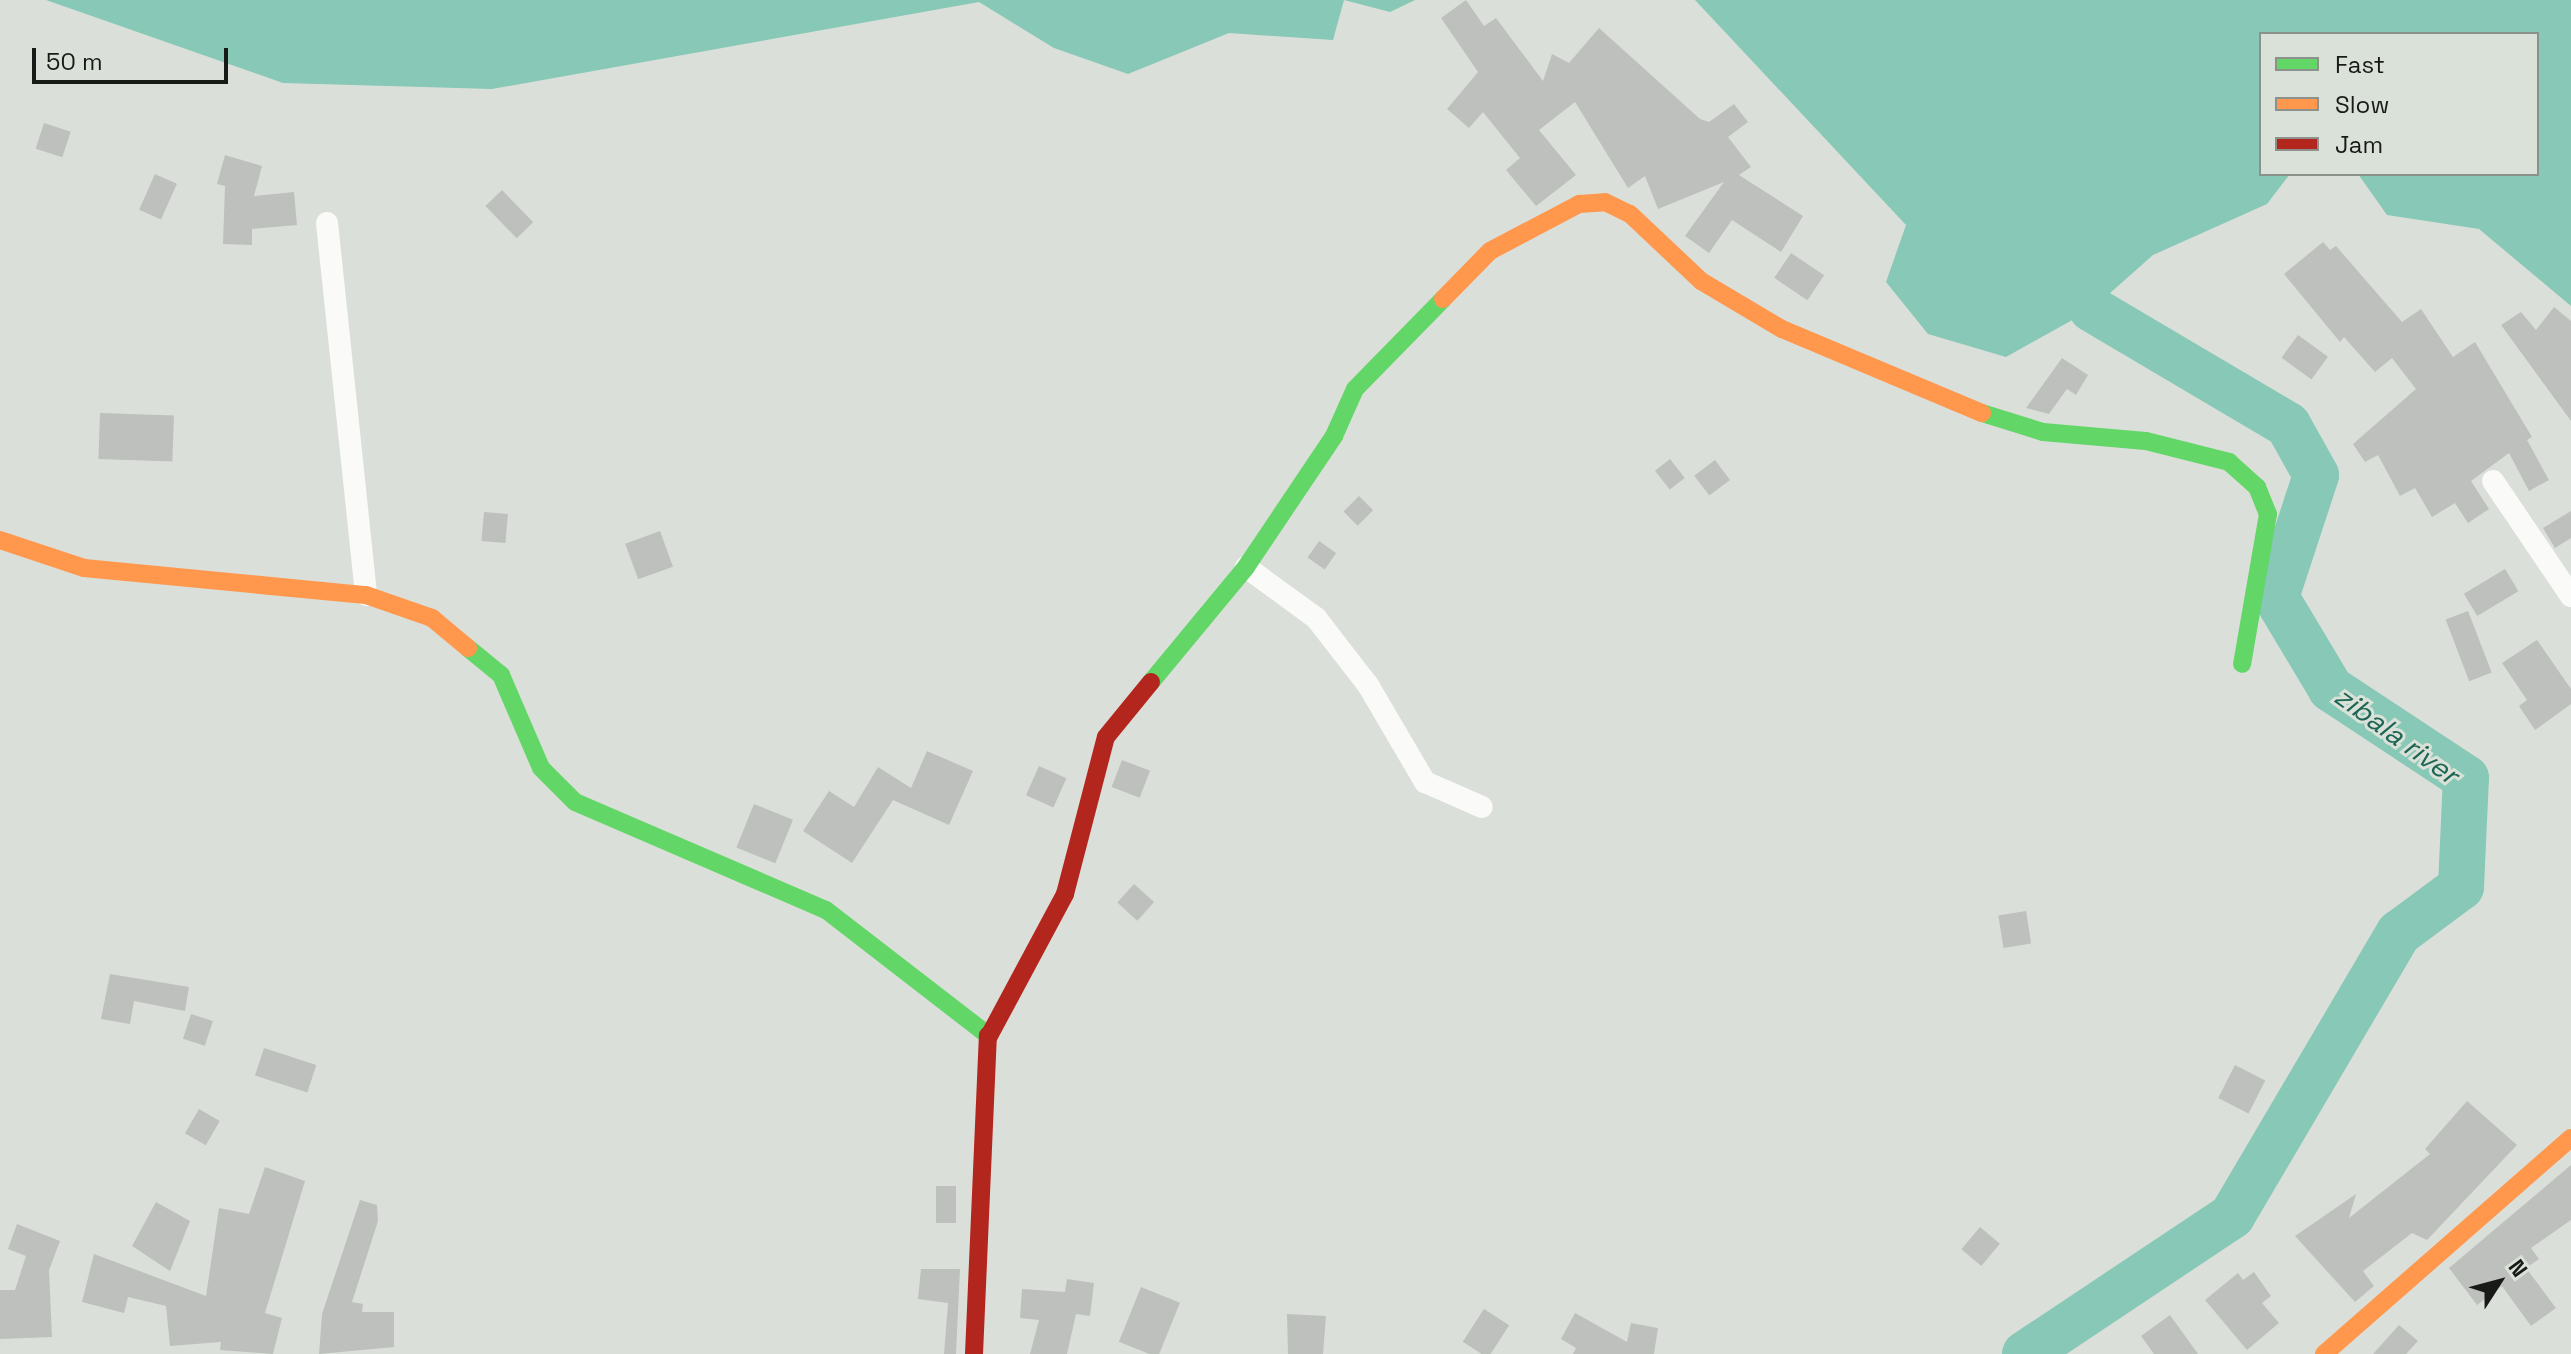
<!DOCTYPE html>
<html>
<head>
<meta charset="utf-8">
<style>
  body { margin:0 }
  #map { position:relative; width:2571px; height:1354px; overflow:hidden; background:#dbdfda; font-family:"Space Grotesk",sans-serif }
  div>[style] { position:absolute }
  .water>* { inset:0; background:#87c8b6 }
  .river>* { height:46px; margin:-23px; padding:0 23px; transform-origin:23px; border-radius:23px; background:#87c8b6 }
  .building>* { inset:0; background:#bdc0bc; transform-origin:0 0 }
  .street>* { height:22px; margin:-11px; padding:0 11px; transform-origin:11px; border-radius:11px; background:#fafaf9 }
  .fast>* { height:18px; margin:-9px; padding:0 9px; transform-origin:9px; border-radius:9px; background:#63d668 }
  .slow>* { height:18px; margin:-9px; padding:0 9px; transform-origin:9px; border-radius:9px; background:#ff974d }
  .jam>* { height:18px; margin:-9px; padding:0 9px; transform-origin:9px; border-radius:9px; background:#b3261e }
  span { translate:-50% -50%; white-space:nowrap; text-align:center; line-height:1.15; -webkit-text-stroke:6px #dae1d8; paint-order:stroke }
  .water-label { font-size:28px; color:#1d6554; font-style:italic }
  .legend { position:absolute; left:2259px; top:32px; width:280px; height:144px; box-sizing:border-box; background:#dae1d8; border:2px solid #8c918b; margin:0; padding:10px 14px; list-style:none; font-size:24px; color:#181a17 }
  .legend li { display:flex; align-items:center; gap:16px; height:40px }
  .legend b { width:40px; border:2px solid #8c918b }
  .north { position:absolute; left:2459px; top:1242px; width:80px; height:80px; -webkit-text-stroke:6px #dae1d8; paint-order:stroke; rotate:54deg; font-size:22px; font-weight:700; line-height:32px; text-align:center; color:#181a17 }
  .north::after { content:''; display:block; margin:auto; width:28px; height:36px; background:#181a17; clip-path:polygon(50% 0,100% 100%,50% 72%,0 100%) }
  .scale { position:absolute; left:32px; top:48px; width:196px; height:36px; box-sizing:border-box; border:4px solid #181a17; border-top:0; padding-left:10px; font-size:24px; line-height:28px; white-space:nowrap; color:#181a17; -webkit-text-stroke:6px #dae1d8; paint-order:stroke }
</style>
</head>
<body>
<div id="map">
  <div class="water">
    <i style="clip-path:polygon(46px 0,1415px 0,1390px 12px,1344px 0,1333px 40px,1229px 33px,1128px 74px,1054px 48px,979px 2px,492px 89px,283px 83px)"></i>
    <i style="clip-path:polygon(1695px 0,2571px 0,2571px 306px,2479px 229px,2387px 215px,2358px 174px,2537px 174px,2537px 34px,2261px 34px,2261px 174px,2290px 174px,2267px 204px,2153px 255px,2092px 309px,2006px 357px,1928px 334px,1886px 282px,1906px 225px)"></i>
  </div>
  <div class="river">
    <i style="left:2025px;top:1354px;width:249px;rotate:-33.7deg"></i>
    <i style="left:2232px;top:1216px;width:329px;rotate:-59.5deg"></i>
    <i style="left:2399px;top:933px;width:77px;rotate:-36.6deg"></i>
    <i style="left:2461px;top:887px;width:109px;rotate:-87.4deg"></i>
    <i style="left:2466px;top:778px;width:162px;rotate:-146.6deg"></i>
    <i style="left:2331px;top:689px;width:107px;rotate:-120.9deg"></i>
    <i style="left:2276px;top:597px;width:128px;rotate:-71.8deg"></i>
    <i style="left:2316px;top:475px;width:57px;rotate:-119.2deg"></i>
    <i style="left:2288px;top:425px;width:228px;rotate:-149.4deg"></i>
  </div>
  <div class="building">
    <i style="clip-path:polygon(1466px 0,1484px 26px,1496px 18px,1543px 81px,1552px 54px,1569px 63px,1599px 28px,1700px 119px,1709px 122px,1734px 104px,1748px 122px,1728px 137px,1751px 167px,1739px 175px,1803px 216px,1781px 252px,1732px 220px,1709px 253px,1685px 236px,1724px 182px,1658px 209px,1645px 176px,1628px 188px,1575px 102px,1539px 130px,1576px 175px,1536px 206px,1506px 170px,1520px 158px,1483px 112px,1469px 128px,1447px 109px,1478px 72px,1441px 18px)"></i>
    <i style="left:44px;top:123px;width:28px;height:27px;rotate:18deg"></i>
    <i style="clip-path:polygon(225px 155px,262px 166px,254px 196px,294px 192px,297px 225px,252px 229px,252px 245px,223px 244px,225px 186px,217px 184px)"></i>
    <i style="left:155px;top:174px;width:24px;height:39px;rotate:24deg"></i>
    <i style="left:502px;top:190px;width:45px;height:23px;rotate:46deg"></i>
    <i style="clip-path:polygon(2323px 242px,2330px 250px,2336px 246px,2402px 322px,2421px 309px,2453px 357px,2475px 342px,2532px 437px,2527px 440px,2549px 480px,2529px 491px,2509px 453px,2471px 481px,2489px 509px,2468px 523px,2455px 503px,2432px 517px,2415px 488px,2400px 496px,2378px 455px,2365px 462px,2353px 444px,2416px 389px,2392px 358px,2375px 372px,2344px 337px,2340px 342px,2284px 274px)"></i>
    <i style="left:1791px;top:253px;width:40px;height:30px;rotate:34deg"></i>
    <i style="clip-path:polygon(2554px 307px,2571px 321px,2571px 421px,2501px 325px,2521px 312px,2536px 330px)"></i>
    <i style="left:2298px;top:335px;width:37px;height:28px;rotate:36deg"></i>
    <i style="clip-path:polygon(2062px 358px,2088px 375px,2076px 395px,2067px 389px,2049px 414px,2026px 408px)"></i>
    <i style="left:100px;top:413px;width:74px;height:46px;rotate:2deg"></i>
    <i style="left:1670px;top:459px;width:24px;height:19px;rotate:52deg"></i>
    <i style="left:1715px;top:460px;width:25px;height:26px;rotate:53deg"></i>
    <i style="left:1359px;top:496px;width:20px;height:22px;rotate:45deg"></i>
    <i style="clip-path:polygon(2571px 511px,2571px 538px,2555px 548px,2543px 528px)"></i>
    <i style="left:484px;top:512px;width:24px;height:29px;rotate:5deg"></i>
    <i style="left:660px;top:531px;width:38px;height:37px;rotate:70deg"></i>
    <i style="left:1319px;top:541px;width:21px;height:20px;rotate:35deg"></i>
    <i style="left:2505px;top:569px;width:26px;height:48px;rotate:59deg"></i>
    <i style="left:2468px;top:611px;width:66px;height:24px;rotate:69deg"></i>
    <i style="clip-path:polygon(2537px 640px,2571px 689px,2571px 704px,2535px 730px,2519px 706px,2527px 700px,2502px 663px)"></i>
    <i style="clip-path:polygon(927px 751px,973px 771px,949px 825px,893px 800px,852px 863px,803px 831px,829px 791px,854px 807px,878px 767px,911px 788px)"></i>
    <i style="left:1122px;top:760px;width:30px;height:29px;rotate:21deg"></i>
    <i style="left:1039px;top:766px;width:30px;height:32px;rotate:24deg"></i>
    <i style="left:754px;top:804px;width:42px;height:47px;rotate:22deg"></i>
    <i style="left:1134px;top:884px;width:27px;height:25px;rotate:42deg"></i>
    <i style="left:2026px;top:911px;width:33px;height:28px;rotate:81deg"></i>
    <i style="clip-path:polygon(110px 974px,189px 987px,185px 1011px,134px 1001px,130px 1024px,101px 1019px)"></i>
    <i style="left:191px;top:1014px;width:23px;height:26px;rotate:18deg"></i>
    <i style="left:264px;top:1048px;width:55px;height:29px;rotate:18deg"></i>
    <i style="left:2235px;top:1065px;width:34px;height:37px;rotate:27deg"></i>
    <i style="clip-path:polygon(2467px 1101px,2517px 1145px,2427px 1240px,2412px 1233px,2363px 1271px,2374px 1286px,2355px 1302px,2295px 1236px,2356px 1194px,2349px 1218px,2430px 1154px,2425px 1149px)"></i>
    <i style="left:199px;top:1109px;width:24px;height:28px;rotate:30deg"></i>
    <i style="clip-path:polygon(2571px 1165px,2571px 1220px,2531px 1248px,2539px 1259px,2526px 1268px,2556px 1308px,2531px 1326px,2502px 1286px,2477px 1305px,2449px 1268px)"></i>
    <i style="clip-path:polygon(265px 1167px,305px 1181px,265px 1313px,282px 1318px,273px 1354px,220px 1350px,221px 1342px,170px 1346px,166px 1306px,128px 1297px,124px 1313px,82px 1302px,94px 1254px,206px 1296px,219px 1208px,249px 1214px)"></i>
    <i style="left:936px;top:1186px;width:20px;height:37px"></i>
    <i style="clip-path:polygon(360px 1200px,377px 1205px,378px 1221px,352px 1302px,363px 1304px,362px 1312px,394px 1312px,394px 1347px,319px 1354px,322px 1314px)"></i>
    <i style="clip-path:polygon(156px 1202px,190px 1221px,170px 1271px,132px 1246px)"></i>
    <i style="clip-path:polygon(17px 1224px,60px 1241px,49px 1270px,52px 1337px,0 1339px,0 1290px,15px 1290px,26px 1256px,8px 1249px)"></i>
    <i style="left:1980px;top:1227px;width:26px;height:29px;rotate:40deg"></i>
    <i style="clip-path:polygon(921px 1269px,960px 1269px,956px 1354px,944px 1354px,948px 1303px,918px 1299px)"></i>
    <i style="clip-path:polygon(2254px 1272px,2271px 1296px,2262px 1303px,2279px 1323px,2247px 1350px,2205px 1300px,2238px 1273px,2243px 1280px)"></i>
    <i style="clip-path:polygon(1067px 1279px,1094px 1283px,1090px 1316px,1076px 1314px,1067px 1354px,1030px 1354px,1039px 1320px,1020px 1318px,1022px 1289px,1065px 1292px)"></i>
    <i style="left:1141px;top:1287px;width:42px;height:59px;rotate:22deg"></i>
    <i style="left:1484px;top:1309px;width:30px;height:39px;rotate:33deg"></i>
    <i style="clip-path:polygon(1575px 1313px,1627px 1342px,1631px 1323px,1658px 1328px,1654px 1354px,1573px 1354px,1576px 1348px,1561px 1339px)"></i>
    <i style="clip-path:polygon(1287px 1314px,1326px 1316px,1323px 1354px,1288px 1354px)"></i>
    <i style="clip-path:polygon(2170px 1315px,2198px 1354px,2154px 1354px,2141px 1336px)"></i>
    <i style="clip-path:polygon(2399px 1325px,2418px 1341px,2406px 1354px,2373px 1354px)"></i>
  </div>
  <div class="street">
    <i style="left:327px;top:223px;width:374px;rotate:84deg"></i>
    <i style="left:2493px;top:481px;width:139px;rotate:55.9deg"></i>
    <i style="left:1246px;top:567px;width:87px;rotate:36.1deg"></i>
    <i style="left:1316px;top:618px;width:85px;rotate:52.2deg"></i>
    <i style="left:1368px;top:685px;width:113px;rotate:59.6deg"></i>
    <i style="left:1425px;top:782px;width:62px;rotate:23.7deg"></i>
  </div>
  <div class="fast">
    <i style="left:1982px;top:413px;width:64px;rotate:17.3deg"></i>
    <i style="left:2043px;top:432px;width:103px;rotate:5deg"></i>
    <i style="left:2146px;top:441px;width:86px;rotate:14.2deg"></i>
    <i style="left:2229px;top:462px;width:38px;rotate:42deg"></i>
    <i style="left:2257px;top:487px;width:29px;rotate:68deg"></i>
    <i style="left:2268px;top:514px;width:152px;rotate:99.8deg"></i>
    <i style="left:468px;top:648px;width:43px;rotate:39.3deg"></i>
    <i style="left:501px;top:675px;width:101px;rotate:66.7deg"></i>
    <i style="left:541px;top:768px;width:48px;rotate:45deg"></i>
    <i style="left:575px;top:802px;width:273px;rotate:23.3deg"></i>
    <i style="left:826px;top:910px;width:205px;rotate:37.7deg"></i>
    <i style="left:1151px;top:682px;width:149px;rotate:-50.4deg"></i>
    <i style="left:1246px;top:567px;width:158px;rotate:-56.1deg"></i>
    <i style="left:1334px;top:436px;width:51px;rotate:-65.9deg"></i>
    <i style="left:1355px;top:389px;width:126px;rotate:-45.6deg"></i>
  </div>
  <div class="slow">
    <i style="left:1443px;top:299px;width:67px;rotate:-45.6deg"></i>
    <i style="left:1490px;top:251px;width:101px;rotate:-27.8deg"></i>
    <i style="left:1579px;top:204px;width:26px;rotate:-4deg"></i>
    <i style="left:1605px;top:202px;width:28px;rotate:26deg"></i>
    <i style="left:1630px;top:214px;width:98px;rotate:43.3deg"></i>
    <i style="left:1701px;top:281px;width:94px;rotate:30.7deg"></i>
    <i style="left:1782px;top:329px;width:217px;rotate:22.8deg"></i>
    <i style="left:0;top:540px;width:89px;rotate:18.4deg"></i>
    <i style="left:84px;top:568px;width:283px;rotate:5.5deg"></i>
    <i style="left:366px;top:595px;width:70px;rotate:19.2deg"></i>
    <i style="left:432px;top:618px;width:47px;rotate:39.8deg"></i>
    <i style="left:2324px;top:1354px;width:328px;rotate:-41.2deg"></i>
  </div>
  <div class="jam">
    <i style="left:989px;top:1036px;width:161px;rotate:-61.8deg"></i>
    <i style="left:1065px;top:894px;width:162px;rotate:-75.4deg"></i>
    <i style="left:1106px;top:737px;width:71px;rotate:-50.7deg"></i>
    <i style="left:974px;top:1354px;width:319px;rotate:-87.5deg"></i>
  </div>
  <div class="water-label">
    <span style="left:2397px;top:735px;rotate:36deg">zibala river</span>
  </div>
  <ul class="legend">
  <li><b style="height:10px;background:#63d668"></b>Fast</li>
  <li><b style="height:10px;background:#ff974d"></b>Slow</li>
  <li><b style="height:10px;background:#b3261e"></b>Jam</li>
  </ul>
  <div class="north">N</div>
  <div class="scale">50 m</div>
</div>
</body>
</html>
